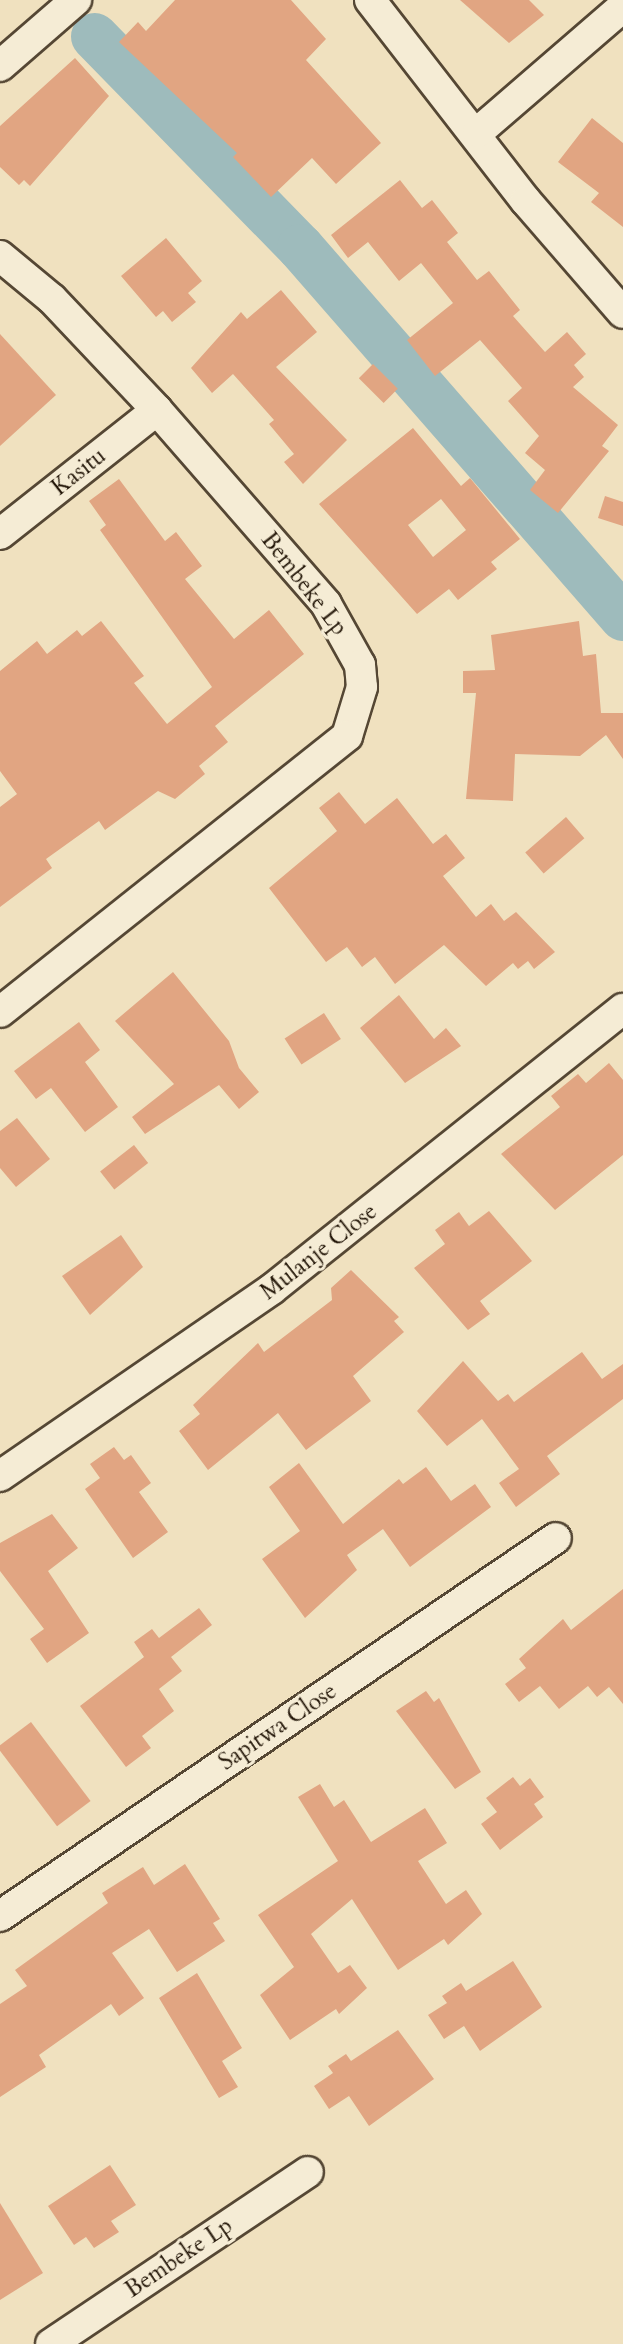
<!DOCTYPE html>
<html>
<head>
<meta charset="utf-8">
<style>
  body { margin:0 }
  #map { position:relative; width:623px; height:2344px; overflow:hidden; background:#f0e1bf; font-family:Cardo,serif }
  div>[style] { position:absolute }
  .river>* { height:47px; margin:-23.5px; padding:0 23.5px; transform-origin:23.5px; border-radius:23.5px; background:#9ebbbc }
  .building>* { inset:0; background:#e1a582; transform-origin:0 0 }
  .roads { filter:drop-shadow(2px 0 #554734) drop-shadow(-2px 0 #554734) drop-shadow(0 2px #554734) drop-shadow(0 -2px #554734) }
  .minor>* { height:30px; margin:-15px; padding:0 15px; transform-origin:15px; border-radius:15px; background:#f5ecd5 }
  span { translate:-50% -50%; white-space:nowrap; text-align:center; line-height:1.15; -webkit-text-stroke:6px #f5ecd5; paint-order:stroke }
  .street-label { font-size:23px; color:#211406 }
</style>
</head>
<body>
<div id="map">
  <div class="river">
    <i style="left:94px;top:36px;width:295px;rotate:45.7deg"></i>
    <i style="left:300px;top:247px;width:491px;rotate:48.9deg"></i>
  </div>
  <div class="building">
    <i style="clip-path:polygon(175px 0,291px 0,326px 39px,306px 60px,381px 143px,336px 184px,312px 158px,271px 197px,233px 157px,237px 153px,119px 42px,138px 22px,146px 31px)"></i>
    <i style="clip-path:polygon(460px 0,529px 0,544px 15px,509px 43px)"></i>
    <i style="clip-path:polygon(75px 58px,109px 96px,30px 186px,24px 180px,19px 185px,0 167px,0 126px)"></i>
    <i style="clip-path:polygon(592px 118px,623px 143px,623px 227px,591px 202px,599px 193px,558px 162px)"></i>
    <i style="clip-path:polygon(400px 180px,422px 208px,432px 200px,458px 233px,447px 242px,477px 280px,489px 271px,520px 310px,513px 316px,545px 352px,567px 332px,586px 354px,574px 365px,584px 377px,573px 387px,618px 425px,602px 446px,609px 451px,558px 513px,530px 490px,545px 470px,525px 453px,539px 436px,508px 401px,522px 388px,480px 340px,435px 376px,407px 340px,453px 303px,421px 263px,399px 281px,368px 242px,348px 258px,331px 235px)"></i>
    <i style="clip-path:polygon(166px 238px,202px 281px,188px 293px,196px 302px,172px 322px,163px 311px,156px 317px,121px 276px)"></i>
    <i style="clip-path:polygon(281px 290px,317px 332px,276px 367px,347px 440px,303px 484px,284px 462px,294px 454px,269px 424px,274px 420px,233px 374px,212px 393px,191px 368px,241px 312px,247px 319px)"></i>
    <i style="clip-path:polygon(0 334px,56px 395px,0 446px)"></i>
    <i style="left:373px;top:364px;width:35px;height:20px;rotate:45deg"></i>
    <i style="clip-path:polygon(evenodd,413px 428px,461px 486px,470px 478px,520px 539px,491px 562px,497px 569px,458px 600px,449px 589px,417px 614px,319px 504px,413px 428px,441px 499px,466px 530px,433px 557px,408px 525px,441px 499px)"></i>
    <i style="clip-path:polygon(119px 479px,165px 541px,176px 532px,202px 566px,185px 579px,234px 639px,269px 610px,304px 654px,215px 726px,228px 742px,199px 766px,205px 774px,175px 799px,158px 791px,105px 830px,99px 821px,46px 859px,52px 868px,0 907px,0 807px,17px 794px,0 771px,0 671px,37px 641px,47px 654px,77px 630px,82px 636px,101px 621px,144px 676px,134px 683px,167px 724px,212px 687px,100px 530px,106px 525px,89px 501px)"></i>
    <i style="clip-path:polygon(605px 496px,623px 502px,623px 526px,598px 518px)"></i>
    <i style="clip-path:polygon(579px 621px,583px 656px,596px 654px,601px 713px,623px 713px,623px 759px,606px 735px,580px 756px,515px 754px,513px 801px,466px 799px,476px 693px,463px 693px,463px 671px,495px 670px,491px 635px)"></i>
    <i style="clip-path:polygon(339px 792px,365px 824px,397px 798px,433px 844px,446px 834px,465px 858px,443px 876px,476px 917px,491px 904px,504px 921px,516px 912px,555px 952px,534px 969px,528px 961px,518px 969px,513px 963px,486px 986px,444px 945px,395px 984px,375px 957px,362px 967px,347px 947px,326px 962px,269px 888px,337px 831px,319px 808px)"></i>
    <i style="left:566px;top:817px;width:28px;height:54px;rotate:49deg"></i>
    <i style="clip-path:polygon(173px 972px,229px 1041px,239px 1068px,259px 1092px,239px 1109px,219px 1085px,145px 1134px,132px 1117px,174px 1084px,115px 1021px)"></i>
    <i style="clip-path:polygon(399px 995px,434px 1039px,446px 1028px,461px 1046px,405px 1083px,360px 1028px)"></i>
    <i style="left:324px;top:1013px;width:31px;height:47px;rotate:57deg"></i>
    <i style="clip-path:polygon(79px 1022px,100px 1050px,85px 1062px,118px 1107px,85px 1132px,51px 1088px,36px 1099px,14px 1071px)"></i>
    <i style="clip-path:polygon(609px 1063px,623px 1080px,623px 1155px,555px 1210px,501px 1154px,560px 1107px,551px 1096px,578px 1074px,586px 1083px)"></i>
    <i style="clip-path:polygon(17px 1118px,50px 1159px,16px 1187px,0 1168px,0 1131px)"></i>
    <i style="left:134px;top:1145px;width:23px;height:43px;rotate:52deg"></i>
    <i style="clip-path:polygon(489px 1211px,532px 1261px,480px 1301px,490px 1314px,468px 1330px,414px 1268px,445px 1244px,435px 1230px,459px 1212px,469px 1226px)"></i>
    <i style="clip-path:polygon(121px 1235px,143px 1267px,90px 1315px,62px 1276px)"></i>
    <i style="clip-path:polygon(351px 1270px,399px 1317px,394px 1321px,404px 1332px,353px 1376px,371px 1401px,306px 1450px,278px 1413px,208px 1470px,179px 1431px,200px 1414px,193px 1405px,258px 1343px,264px 1352px,332px 1300px,331px 1288px)"></i>
    <i style="clip-path:polygon(582px 1352px,602px 1379px,623px 1364px,623px 1399px,547px 1456px,560px 1474px,516px 1507px,499px 1483px,519px 1469px,482px 1419px,447px 1446px,417px 1411px,463px 1361px,498px 1401px,508px 1394px,514px 1402px)"></i>
    <i style="clip-path:polygon(114px 1447px,124px 1460px,131px 1455px,151px 1483px,139px 1492px,168px 1532px,133px 1558px,85px 1489px,100px 1478px,90px 1464px)"></i>
    <i style="clip-path:polygon(299px 1463px,343px 1524px,399px 1479px,403px 1484px,426px 1467px,451px 1501px,475px 1484px,491px 1507px,410px 1567px,383px 1529px,347px 1555px,357px 1570px,305px 1618px,262px 1559px,300px 1531px,269px 1487px)"></i>
    <i style="clip-path:polygon(52px 1514px,78px 1548px,48px 1571px,89px 1633px,47px 1663px,30px 1639px,44px 1629px,0 1571px,0 1543px)"></i>
    <i style="clip-path:polygon(623px 1589px,623px 1704px,609px 1687px,597px 1697px,588px 1686px,559px 1709px,540px 1686px,519px 1702px,505px 1684px,526px 1668px,519px 1659px,563px 1619px,571px 1630px)"></i>
    <i style="clip-path:polygon(199px 1608px,212px 1625px,171px 1657px,182px 1671px,159px 1689px,174px 1711px,142px 1736px,151px 1748px,126px 1767px,80px 1706px,144px 1657px,134px 1642px,152px 1629px,159px 1638px)"></i>
    <i style="clip-path:polygon(426px 1691px,434px 1702px,439px 1698px,481px 1772px,455px 1789px,396px 1711px)"></i>
    <i style="left:31px;top:1722px;width:99px;height:42px;rotate:53deg"></i>
    <i style="clip-path:polygon(513px 1777px,520px 1786px,530px 1778px,544px 1797px,534px 1804px,543px 1817px,500px 1850px,481px 1824px,497px 1812px,486px 1798px)"></i>
    <i style="clip-path:polygon(320px 1784px,334px 1807px,344px 1800px,371px 1842px,425px 1808px,447px 1843px,418px 1861px,446px 1904px,466px 1890px,482px 1914px,448px 1945px,444px 1939px,398px 1970px,352px 1899px,311px 1934px,338px 1973px,350px 1965px,367px 1988px,339px 2014px,336px 2009px,290px 2040px,260px 1995px,294px 1967px,258px 1915px,338px 1861px,298px 1797px)"></i>
    <i style="clip-path:polygon(185px 1864px,220px 1919px,213px 1923px,225px 1941px,177px 1972px,149px 1929px,112px 1953px,144px 1998px,119px 2016px,111px 2004px,39px 2055px,46px 2067px,0 2097px,0 2004px,27px 1986px,15px 1970px,108px 1903px,102px 1893px,143px 1867px,154px 1885px)"></i>
    <i style="clip-path:polygon(513px 1961px,542px 2007px,480px 2051px,464px 2026px,444px 2039px,428px 2015px,447px 2003px,442px 1996px,461px 1983px,466px 1991px)"></i>
    <i style="clip-path:polygon(197px 1973px,242px 2048px,222px 2061px,238px 2087px,219px 2098px,159px 1998px)"></i>
    <i style="clip-path:polygon(398px 2030px,434px 2079px,369px 2126px,349px 2096px,329px 2109px,314px 2086px,333px 2073px,328px 2066px,346px 2054px,351px 2061px)"></i>
    <i style="clip-path:polygon(110px 2165px,136px 2205px,111px 2221px,119px 2232px,94px 2248px,86px 2237px,74px 2245px,48px 2206px)"></i>
    <i style="clip-path:polygon(0 2203px,43px 2273px,0 2300px)"></i>
  </div>
  <div class="roads">
    <div class="minor">
      <i style="left:370px;top:0;width:254px;rotate:52.2deg"></i>
      <i style="left:526px;top:201px;width:148px;rotate:49.1deg"></i>
      <i style="left:0;top:66px;width:101px;rotate:-41deg"></i>
      <i style="left:478px;top:132px;width:191px;rotate:-40.8deg"></i>
      <i style="left:0;top:256px;width:67px;rotate:39.6deg"></i>
      <i style="left:52px;top:299px;width:153px;rotate:46.6deg"></i>
      <i style="left:157px;top:410px;width:257px;rotate:48.9deg"></i>
      <i style="left:326px;top:604px;width:70px;rotate:60.9deg"></i>
      <i style="left:360px;top:665px;width:22px;rotate:85deg"></i>
      <i style="left:362px;top:687px;width:51px;rotate:107deg"></i>
      <i style="left:347px;top:736px;width:443px;rotate:141.5deg"></i>
      <i style="left:0;top:534px;width:200px;rotate:-38.3deg"></i>
      <i style="left:0;top:1476px;width:330px;rotate:-34.5deg"></i>
      <i style="left:272px;top:1289px;width:449px;rotate:-38.6deg"></i>
      <i style="left:0;top:1916px;width:672px;rotate:-34.21deg"></i>
      <i style="left:51px;top:2344px;width:309px;rotate:-33.8deg"></i>
    </div>
  </div>
  <div class="street-label">
    <span style="left:79px;top:472px;rotate:-38deg">Kasitu</span>
    <span style="left:304px;top:584px;rotate:52deg">Bembeke Lp</span>
    <span style="left:319px;top:1252px;rotate:-38deg">Mulanje Close</span>
    <span style="left:278px;top:1727px;rotate:-34deg">Sapitwa Close</span>
    <span style="left:179px;top:2258px;rotate:-34deg">Bembeke Lp</span>
  </div>
</div>
</body>
</html>
